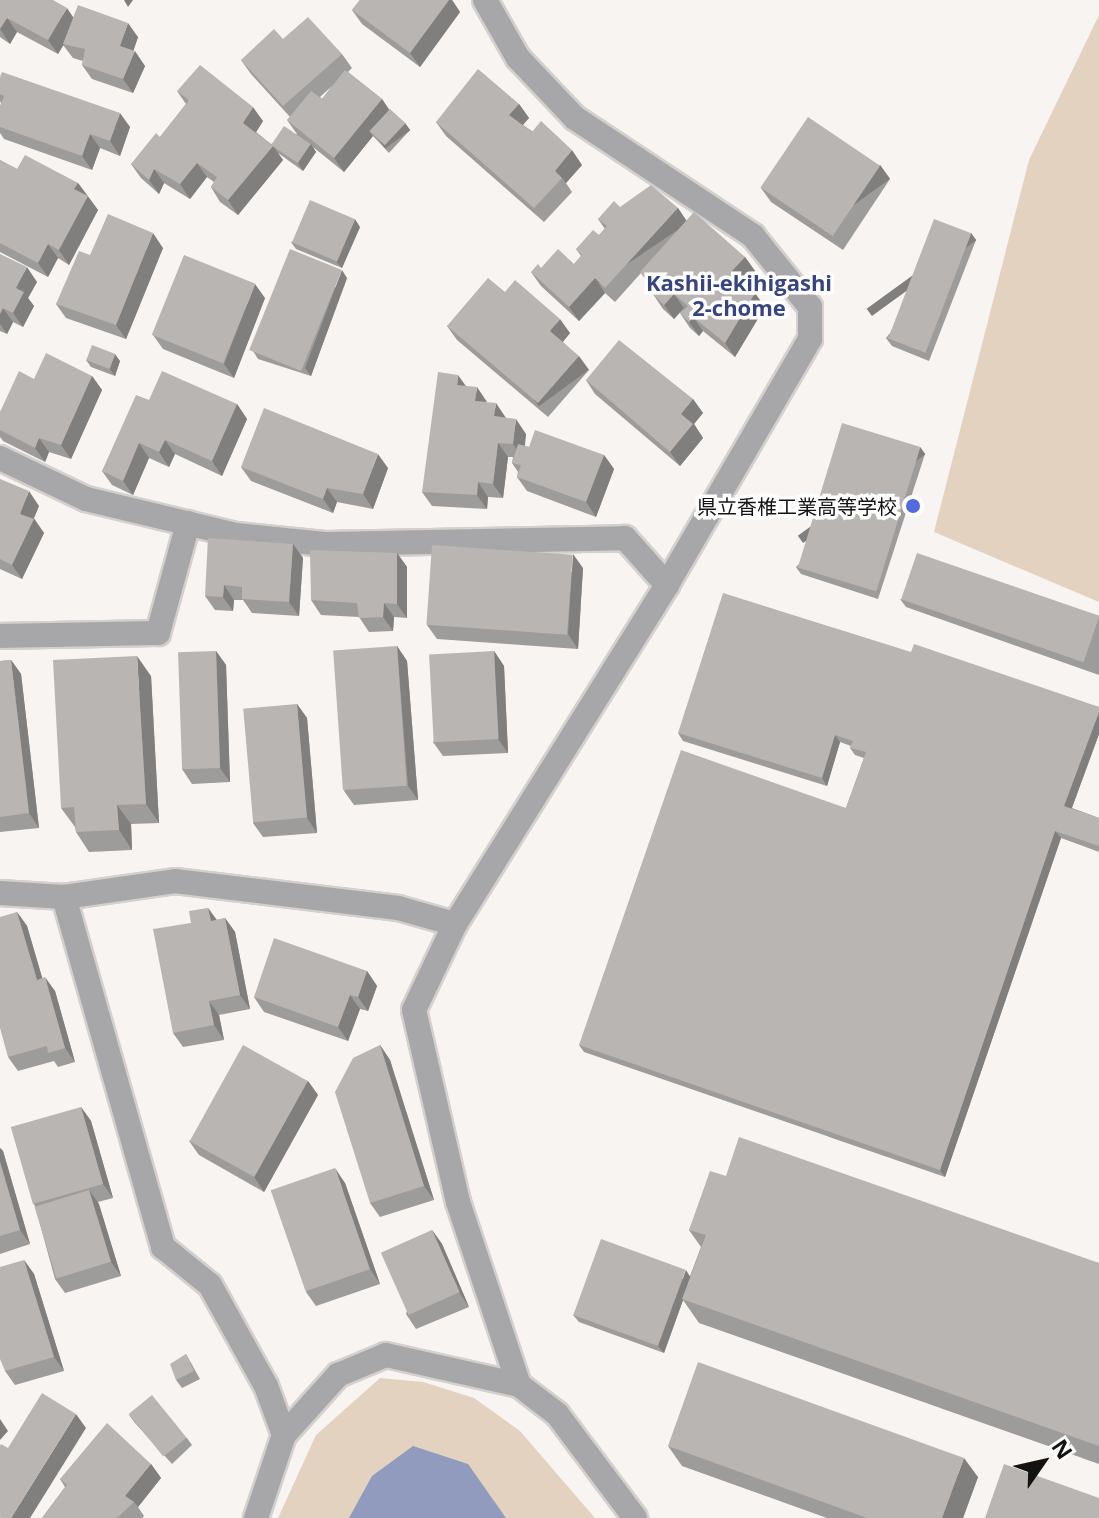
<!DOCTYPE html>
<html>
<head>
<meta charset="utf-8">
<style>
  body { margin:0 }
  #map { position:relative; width:1099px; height:1518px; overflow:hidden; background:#f7f4f2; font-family:"Open Sans","Noto Sans JP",sans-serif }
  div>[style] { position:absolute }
  .green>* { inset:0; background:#e3d2bf }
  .water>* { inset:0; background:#909bbe }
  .roads { filter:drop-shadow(2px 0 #d3d0ce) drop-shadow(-2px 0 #d3d0ce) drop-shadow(0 2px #d3d0ce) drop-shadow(0 -2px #d3d0ce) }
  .minor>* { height:24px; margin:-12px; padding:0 12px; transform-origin:12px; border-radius:12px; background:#a7a7a9 }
  .wall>* { inset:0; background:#9e9c9a }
  .shaded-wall>* { inset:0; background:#817f7d; transform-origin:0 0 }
  .building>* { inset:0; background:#b8b5b3; transform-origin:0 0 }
  .dots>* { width:22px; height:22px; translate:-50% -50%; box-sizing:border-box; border:4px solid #fff; border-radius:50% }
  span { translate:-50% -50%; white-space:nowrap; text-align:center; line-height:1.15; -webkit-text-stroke:7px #fff; paint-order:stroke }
  .poi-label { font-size:20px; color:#141312 }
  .right { translate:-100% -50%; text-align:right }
  .neighbourhood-label { font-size:22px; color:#37447f; font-weight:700 }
  .north { position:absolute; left:1003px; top:1422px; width:80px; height:80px; -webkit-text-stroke:6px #fff; paint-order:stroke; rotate:56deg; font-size:22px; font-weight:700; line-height:32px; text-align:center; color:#141312 }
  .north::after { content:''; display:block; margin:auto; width:28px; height:36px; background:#141312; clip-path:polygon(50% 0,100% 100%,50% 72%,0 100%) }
</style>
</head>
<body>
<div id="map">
  <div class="green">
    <i style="clip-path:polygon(1099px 15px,1099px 602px,934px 532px,1029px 160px)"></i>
    <i style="clip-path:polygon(380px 1378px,423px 1382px,474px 1398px,520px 1431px,595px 1518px,278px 1518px,316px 1435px)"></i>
  </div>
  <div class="water">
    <i style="clip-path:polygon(413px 1446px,468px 1464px,506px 1518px,349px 1518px,372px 1476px)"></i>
  </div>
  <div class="roads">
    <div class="minor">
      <i style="left:485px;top:0;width:67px;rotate:60.4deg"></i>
      <i style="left:518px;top:58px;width:83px;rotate:46.5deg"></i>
      <i style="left:575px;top:118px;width:214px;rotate:33.5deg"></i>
      <i style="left:753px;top:236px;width:91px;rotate:51.2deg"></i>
      <i style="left:810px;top:307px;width:32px;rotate:90deg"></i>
      <i style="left:810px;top:339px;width:285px;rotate:120.2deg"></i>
      <i style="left:667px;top:585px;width:400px;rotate:122deg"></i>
      <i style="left:455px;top:924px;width:95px;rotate:115.5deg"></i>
      <i style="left:414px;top:1010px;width:197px;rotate:77.1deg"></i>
      <i style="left:458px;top:1202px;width:193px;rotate:71.6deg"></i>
      <i style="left:519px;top:1385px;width:48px;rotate:37.3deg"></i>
      <i style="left:557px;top:1414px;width:130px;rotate:53.1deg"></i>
      <i style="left:0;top:458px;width:95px;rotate:25.5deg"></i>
      <i style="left:86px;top:499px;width:154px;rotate:13.5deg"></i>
      <i style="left:236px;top:535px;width:89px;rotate:5.8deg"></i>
      <i style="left:325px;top:544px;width:300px;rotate:-1.1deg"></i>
      <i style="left:625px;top:538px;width:63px;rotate:48.2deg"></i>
      <i style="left:0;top:636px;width:158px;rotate:-1.1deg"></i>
      <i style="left:158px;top:633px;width:114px;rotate:-74.7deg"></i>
      <i style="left:0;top:893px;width:64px;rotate:3.6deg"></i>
      <i style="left:64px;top:897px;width:112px;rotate:-8.2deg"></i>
      <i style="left:175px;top:881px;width:225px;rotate:6.9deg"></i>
      <i style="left:398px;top:908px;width:59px;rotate:15.7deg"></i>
      <i style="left:64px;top:897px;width:364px;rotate:74.2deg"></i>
      <i style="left:163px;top:1247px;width:60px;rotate:39deg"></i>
      <i style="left:210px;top:1285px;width:115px;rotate:61deg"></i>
      <i style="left:266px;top:1386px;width:52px;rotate:69.8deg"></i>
      <i style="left:284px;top:1435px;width:81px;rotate:-48deg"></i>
      <i style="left:338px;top:1375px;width:52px;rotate:-22.6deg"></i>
      <i style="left:386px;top:1355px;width:136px;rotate:12.7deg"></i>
      <i style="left:256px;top:1518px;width:88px;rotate:-71.4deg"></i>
    </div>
  </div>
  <div class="wall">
    <i style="clip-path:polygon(0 0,73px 17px,138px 37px,133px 51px,145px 66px,133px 93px,92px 79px,82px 65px,83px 61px,73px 58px,63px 45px,58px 54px,17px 32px,10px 44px,0 37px)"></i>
    <i style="clip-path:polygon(360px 0,452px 0,460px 12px,420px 67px,362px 24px,352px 10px)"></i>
    <i style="clip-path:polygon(evenodd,283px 39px,342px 54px,352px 68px,348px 72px,382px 99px,389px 109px,405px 123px,410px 130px,389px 153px,373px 136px,344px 172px,313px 147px,316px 152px,303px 171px,278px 153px,283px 160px,238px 215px,220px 202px,211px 187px,214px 182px,207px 177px,190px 199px,164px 183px,159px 194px,141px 178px,131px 164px,160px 137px,186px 104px,177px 91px,263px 121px,256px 132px,271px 144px,297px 134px,287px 120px,290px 117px,251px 74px,241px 60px,283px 39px,332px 86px,322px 99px,320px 97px,332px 86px)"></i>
    <i style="clip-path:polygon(0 77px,130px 127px,120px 156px,100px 148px,92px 170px,4px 139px,0 133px,0 107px,1px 103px,0 101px)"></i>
    <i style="clip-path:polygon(519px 104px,529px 118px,523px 125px,582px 165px,566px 183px,572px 192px,544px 222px,446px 136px,436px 122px)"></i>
    <i style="clip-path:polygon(0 160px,17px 169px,78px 183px,98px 210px,69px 265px,58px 258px,48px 277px,0 252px)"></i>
    <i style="clip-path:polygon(880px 165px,890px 179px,843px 250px,771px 202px,761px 188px)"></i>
    <i style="clip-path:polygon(620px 207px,678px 208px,686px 221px,745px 257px,755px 271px,744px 283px,765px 307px,735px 357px,703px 331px,699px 336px,690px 328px,680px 313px,684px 308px,674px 319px,663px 309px,653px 294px,656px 291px,650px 286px,641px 273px,615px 302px,605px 293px,579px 321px,541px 286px,531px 272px,541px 268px,574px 264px,581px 256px,576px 249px,599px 235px,605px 229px,598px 219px)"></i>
    <i style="clip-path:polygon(360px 227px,342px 268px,296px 249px,291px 242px)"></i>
    <i style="clip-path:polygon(971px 233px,976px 240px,929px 361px,892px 346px,886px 338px)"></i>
    <i style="clip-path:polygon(163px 248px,126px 339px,66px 318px,56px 304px,90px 255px)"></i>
    <i style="clip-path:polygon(0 254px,37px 282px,28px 298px,34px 306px,23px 327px,13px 322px,7px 334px,0 331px)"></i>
    <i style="clip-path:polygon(347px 278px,311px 376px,258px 359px,253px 351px)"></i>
    <i style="clip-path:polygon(505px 292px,570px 333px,563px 342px,589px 370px,548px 417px,457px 340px,447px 326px)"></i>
    <i style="clip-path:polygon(265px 298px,234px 378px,163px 349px,153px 335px)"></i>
    <i style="clip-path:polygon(86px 360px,120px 361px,115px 376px,91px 367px)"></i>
    <i style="clip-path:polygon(92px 376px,102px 390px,71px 459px,49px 452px,45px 462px,3px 441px,0 437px,0 412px,34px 379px)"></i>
    <i style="clip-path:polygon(586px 380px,693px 399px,703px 413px,694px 424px,703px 438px,680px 466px,595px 394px)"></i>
    <i style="clip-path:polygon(466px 386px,526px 434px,525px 446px,529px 447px,604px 455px,614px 469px,596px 517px,527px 491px,517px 477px,518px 472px,512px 463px,513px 457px,508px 457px,503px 498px,488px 497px,487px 509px,432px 506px,422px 492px)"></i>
    <i style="clip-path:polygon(149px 400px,237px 404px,247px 419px,222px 476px,175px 454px,169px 467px,149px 458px,133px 495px,112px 485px,102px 471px)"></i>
    <i style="clip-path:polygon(920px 447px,925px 454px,878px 599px,801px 574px,796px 567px)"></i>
    <i style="clip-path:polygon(241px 467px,388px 468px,373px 509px,337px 502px,333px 513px,251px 481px)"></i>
    <i style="clip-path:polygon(0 479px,39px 506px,34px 518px,44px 533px,22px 579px,0 569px)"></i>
    <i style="clip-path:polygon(293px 544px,303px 558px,299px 616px,252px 613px,243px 600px,234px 600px,233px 611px,215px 610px,205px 596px)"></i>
    <i style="clip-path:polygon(397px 553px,407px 567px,407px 618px,394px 617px,393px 631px,369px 632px,359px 617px,321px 615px,311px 600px)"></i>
    <i style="clip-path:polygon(583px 568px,578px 649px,437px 639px,427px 625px)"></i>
    <i style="clip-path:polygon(900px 599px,1099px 617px,1099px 675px,906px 607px)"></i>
    <i style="clip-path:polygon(397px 646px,407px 661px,418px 800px,354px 805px,344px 791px)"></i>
    <i style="clip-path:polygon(216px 651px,226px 665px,230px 782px,192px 784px,182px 769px)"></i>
    <i style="clip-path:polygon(494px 651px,504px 666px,508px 753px,443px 756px,433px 742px)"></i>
    <i style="clip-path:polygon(911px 652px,1099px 707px,1099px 734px,1072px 808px,1099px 818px,1099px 852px,1061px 838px,945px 1177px,584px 1052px,579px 1045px,846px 808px,864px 758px,855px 755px,850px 748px,851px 746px,840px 742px,827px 786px,683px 741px,678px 733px)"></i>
    <i style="clip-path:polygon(11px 660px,21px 674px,39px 828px,0 832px,0 661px)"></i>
    <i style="clip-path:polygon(151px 676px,159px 823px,131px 824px,132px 850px,89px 852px,76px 832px,75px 827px,61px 808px)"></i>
    <i style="clip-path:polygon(297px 704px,307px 718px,317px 833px,263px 837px,253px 823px)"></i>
    <i style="clip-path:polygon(208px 908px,217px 920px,225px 918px,235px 932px,250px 1009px,219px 1015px,224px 1040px,183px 1047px,173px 1033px,191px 923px)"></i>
    <i style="clip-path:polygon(17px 912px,27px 926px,42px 978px,55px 991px,75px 1062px,58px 1067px,54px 1061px,18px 1071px,8px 1057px)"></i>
    <i style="clip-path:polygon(367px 971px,377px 986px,368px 1011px,360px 1009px,348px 1041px,264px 1012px,254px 997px)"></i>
    <i style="clip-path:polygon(380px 1045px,390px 1060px,434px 1200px,380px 1217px,370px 1203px)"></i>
    <i style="clip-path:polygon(308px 1081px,318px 1095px,264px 1192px,199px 1155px,189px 1141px)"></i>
    <i style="clip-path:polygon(81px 1107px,91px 1121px,113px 1198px,98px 1202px,121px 1276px,65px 1293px,55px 1279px,35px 1206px,33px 1203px)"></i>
    <i style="clip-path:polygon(0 1148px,3px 1151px,30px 1244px,0 1254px)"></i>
    <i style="clip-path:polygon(726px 1176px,1099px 1263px,1099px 1464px,699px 1323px,683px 1300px,664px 1353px,579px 1322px,573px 1315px,690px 1276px,701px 1247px,689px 1230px)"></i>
    <i style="clip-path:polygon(345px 1183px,380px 1284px,316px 1306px,306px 1292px)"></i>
    <i style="clip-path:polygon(432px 1230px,442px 1244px,469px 1307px,416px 1329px,406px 1314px)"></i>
    <i style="clip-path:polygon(24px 1260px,34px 1274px,64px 1371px,15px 1385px,5px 1371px)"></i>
    <i style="clip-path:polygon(186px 1354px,200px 1379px,182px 1388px,176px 1380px)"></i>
    <i style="clip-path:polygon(129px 1415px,187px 1438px,192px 1445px,172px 1464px,135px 1423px)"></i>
    <i style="clip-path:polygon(668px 1446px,978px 1477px,963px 1518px,827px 1518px,682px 1466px)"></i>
    <i style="clip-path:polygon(151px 1464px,161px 1478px,138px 1507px,144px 1516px,142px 1518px,42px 1518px,65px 1487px,60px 1479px)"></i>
  </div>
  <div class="shaded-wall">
    <i style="clip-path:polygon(124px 0,133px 0,128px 7px)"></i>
    <i style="clip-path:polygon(449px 0,452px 0,460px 12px,420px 67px,410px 53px)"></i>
    <i style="clip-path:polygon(67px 8px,77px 23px,58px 54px,48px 40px)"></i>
    <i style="clip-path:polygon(7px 18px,17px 32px,10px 44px,0 29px)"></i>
    <i style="clip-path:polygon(128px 23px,138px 37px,130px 61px,120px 46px)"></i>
    <i style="clip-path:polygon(135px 51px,145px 66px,133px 93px,123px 79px)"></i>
    <i style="clip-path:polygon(382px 99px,391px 113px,369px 131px,373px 136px,344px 172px,334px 158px)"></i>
    <i style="clip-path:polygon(519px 104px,529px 118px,519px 129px,509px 115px)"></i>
    <i style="clip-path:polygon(253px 107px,263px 121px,253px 137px,243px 123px)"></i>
    <i style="clip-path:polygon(120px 113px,130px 127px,120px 156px,110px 141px)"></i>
    <i style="left:405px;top:123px;width:9px;height:31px;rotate:54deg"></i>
    <i style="clip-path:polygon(90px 134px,100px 148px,92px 170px,82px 156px)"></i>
    <i style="clip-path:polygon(311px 144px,316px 152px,303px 171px,298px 163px)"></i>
    <i style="clip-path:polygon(273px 146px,283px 160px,238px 215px,228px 200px)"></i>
    <i style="clip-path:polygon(572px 150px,582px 165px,566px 183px,562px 178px,555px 171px)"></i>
    <i style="clip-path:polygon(197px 163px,207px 177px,190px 199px,180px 184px)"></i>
    <i style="left:880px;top:165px;width:17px;height:85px;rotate:54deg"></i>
    <i style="clip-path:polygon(154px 169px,164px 183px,159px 194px,149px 180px)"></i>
    <i style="clip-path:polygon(78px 183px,98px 210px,69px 265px,59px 250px,74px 189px)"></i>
    <i style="left:678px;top:208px;width:18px;height:108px;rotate:56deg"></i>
    <i style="clip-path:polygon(355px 219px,360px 227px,342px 268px,336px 261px)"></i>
    <i style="clip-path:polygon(153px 233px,163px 248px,126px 339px,116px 325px)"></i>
    <i style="left:971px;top:233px;width:9px;height:129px;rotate:54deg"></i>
    <i style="clip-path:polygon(48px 244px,58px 258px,48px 277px,38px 263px)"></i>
    <i style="clip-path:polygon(745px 257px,755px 271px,741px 286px,731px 272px)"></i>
    <i style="clip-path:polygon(27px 267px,37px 282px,28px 298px,34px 306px,23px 327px,13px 313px,16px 288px)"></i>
    <i style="clip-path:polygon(342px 270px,347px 278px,311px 376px,305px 368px)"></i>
    <i style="clip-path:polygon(595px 278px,605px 293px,579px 321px,569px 307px)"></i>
    <i style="clip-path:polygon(255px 284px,265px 298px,234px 378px,224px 364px)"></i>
    <i style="clip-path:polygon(755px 293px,765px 307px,735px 357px,725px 343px)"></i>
    <i style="clip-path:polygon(674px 294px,684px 308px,674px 319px,664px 305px)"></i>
    <i style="clip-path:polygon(3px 308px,13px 322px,7px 334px,0 324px,0 314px)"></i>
    <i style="clip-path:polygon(693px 317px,703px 331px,699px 336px,689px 322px)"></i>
    <i style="clip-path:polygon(560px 319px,570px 333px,560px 345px,550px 331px)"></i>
    <i style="clip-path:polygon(115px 354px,120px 361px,115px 376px,109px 368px)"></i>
    <i style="left:579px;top:356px;width:17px;height:62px;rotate:54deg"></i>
    <i style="clip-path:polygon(458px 375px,468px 389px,457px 385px)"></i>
    <i style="clip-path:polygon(92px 376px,102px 390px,71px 459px,61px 445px)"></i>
    <i style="clip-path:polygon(477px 387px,487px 402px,475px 401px)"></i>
    <i style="clip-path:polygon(693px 399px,703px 413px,694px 424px,703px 438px,680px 466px,670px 452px,681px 414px)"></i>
    <i style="clip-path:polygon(496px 403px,506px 418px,494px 416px)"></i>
    <i style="clip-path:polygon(237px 404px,247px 419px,222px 476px,212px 461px)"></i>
    <i style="clip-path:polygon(516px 419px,526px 434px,523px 458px,513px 444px)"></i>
    <i style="clip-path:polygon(39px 438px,49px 452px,45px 462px,35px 448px)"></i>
    <i style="clip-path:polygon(165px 440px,175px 454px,169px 467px,159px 452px)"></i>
    <i style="clip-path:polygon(139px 443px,149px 458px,133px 495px,123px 481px)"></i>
    <i style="clip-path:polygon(498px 443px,508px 457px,503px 498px,493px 484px)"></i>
    <i style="left:920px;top:447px;width:9px;height:151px;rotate:54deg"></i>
    <i style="clip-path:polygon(378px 454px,388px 468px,373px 509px,363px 494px)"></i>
    <i style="clip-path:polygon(604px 455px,614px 469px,596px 517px,586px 502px)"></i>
    <i style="clip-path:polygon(478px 482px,488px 497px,487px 509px,477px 495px)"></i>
    <i style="clip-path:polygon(327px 488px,337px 502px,333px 513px,323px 499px)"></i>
    <i style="clip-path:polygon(29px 491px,39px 506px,31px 525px,34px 519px,44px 533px,22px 579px,12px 565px,20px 514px)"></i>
    <i style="clip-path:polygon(293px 544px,303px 558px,299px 616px,289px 602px)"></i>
    <i style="clip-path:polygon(397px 553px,407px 567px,407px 618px,397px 604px)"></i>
    <i style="clip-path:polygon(573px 554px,583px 568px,578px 649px,568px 634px)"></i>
    <i style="clip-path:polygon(224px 585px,234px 600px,233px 611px,223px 597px)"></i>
    <i style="clip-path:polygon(384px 603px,394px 617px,393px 631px,383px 617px)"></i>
    <i style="clip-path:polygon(397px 646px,407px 661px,418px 800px,408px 786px)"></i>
    <i style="clip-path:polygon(216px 651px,226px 665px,230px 782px,220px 768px)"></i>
    <i style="clip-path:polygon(494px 651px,504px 666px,508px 753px,498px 739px)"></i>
    <i style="clip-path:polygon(137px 656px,151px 676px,159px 823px,146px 804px)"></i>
    <i style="clip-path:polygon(11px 660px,21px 674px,39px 828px,29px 813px)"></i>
    <i style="clip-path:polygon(297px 704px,307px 718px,317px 833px,307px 818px)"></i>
    <i style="clip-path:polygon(1099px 712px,1099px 734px,1070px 813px,1064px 806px)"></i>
    <i style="clip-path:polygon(835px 735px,840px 742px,827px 786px,822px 778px)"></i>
    <i style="clip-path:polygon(117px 805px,131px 824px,132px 850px,119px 830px)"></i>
    <i style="clip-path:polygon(1055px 831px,1061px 838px,945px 1177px,940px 1170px)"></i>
    <i style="clip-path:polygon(208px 908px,218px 922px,211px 921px)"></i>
    <i style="clip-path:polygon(17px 912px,27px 926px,47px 994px,37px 980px)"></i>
    <i style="clip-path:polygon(225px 918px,235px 932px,250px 1009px,240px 995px)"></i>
    <i style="clip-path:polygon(367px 971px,377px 986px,368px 1011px,358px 997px)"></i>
    <i style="clip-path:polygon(45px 977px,55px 991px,75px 1062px,65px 1048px)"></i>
    <i style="clip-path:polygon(350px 995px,360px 1009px,348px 1041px,338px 1027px)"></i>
    <i style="clip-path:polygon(209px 1001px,219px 1015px,224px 1040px,214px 1025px)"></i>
    <i style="clip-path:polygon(380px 1045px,390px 1060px,434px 1200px,424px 1186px)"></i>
    <i style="clip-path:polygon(308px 1081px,318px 1095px,264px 1192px,254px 1177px)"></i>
    <i style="clip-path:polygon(81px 1107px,91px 1121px,113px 1198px,103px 1184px)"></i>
    <i style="clip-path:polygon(0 1148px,3px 1151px,30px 1244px,20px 1230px,0 1162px)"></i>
    <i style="clip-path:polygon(335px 1168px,345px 1183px,380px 1284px,370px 1269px)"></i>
    <i style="clip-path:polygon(89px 1190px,99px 1204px,121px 1276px,111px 1262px)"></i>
    <i style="clip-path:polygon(432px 1230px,442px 1244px,469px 1307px,459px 1292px)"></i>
    <i style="clip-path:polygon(24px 1260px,34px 1274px,64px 1371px,54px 1357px)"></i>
    <i style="clip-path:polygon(686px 1270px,691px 1278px,664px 1353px,658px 1346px)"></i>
    <i style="clip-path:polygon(76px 1414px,86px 1428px,30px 1518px,11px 1518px)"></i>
    <i style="clip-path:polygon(0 1419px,8px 1431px,0 1440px)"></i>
    <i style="clip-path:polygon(964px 1458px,978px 1477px,963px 1518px,942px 1518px)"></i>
    <i style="clip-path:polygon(151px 1464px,161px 1478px,138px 1507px,134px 1502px,125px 1496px)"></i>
  </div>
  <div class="building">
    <i style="clip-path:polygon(0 0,53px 0,67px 8px,48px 40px,7px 18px,0 29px)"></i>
    <i style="clip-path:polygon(360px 0,449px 0,410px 53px,352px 10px)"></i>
    <i style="clip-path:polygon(78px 5px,128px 23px,120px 46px,135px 51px,123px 79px,82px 65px,85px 49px,63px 44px)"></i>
    <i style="clip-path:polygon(308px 17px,342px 54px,283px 106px,241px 60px,274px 29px,283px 39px)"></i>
    <i style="clip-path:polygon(200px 65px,253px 107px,243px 123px,273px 146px,228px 200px,211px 187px,217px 177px,197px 163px,180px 184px,154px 169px,149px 180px,131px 164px,156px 133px,160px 137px,189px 100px,177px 91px)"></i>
    <i style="clip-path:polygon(478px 69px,519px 104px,509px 115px,532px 132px,541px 121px,572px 150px,555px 171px,562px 178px,534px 208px,436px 122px)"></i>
    <i style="clip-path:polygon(345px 70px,382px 99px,334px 158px,287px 120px,311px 91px,322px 99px)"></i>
    <i style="clip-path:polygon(2px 72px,120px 113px,110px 141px,90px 134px,82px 156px,0 127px,0 107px,4px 96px,0 94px,0 77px)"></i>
    <i style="left:390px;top:109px;width:21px;height:30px;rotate:43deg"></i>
    <i style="left:808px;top:117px;width:87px;height:85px;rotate:34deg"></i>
    <i style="left:284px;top:126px;width:32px;height:23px;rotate:34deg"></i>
    <i style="clip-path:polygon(25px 155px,78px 183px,74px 189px,88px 196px,59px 250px,48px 244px,38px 263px,0 243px,0 160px,17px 169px)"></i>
    <i style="clip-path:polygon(651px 185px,678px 208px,605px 288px,595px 278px,569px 307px,531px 272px,538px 264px,541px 268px,558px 249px,574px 264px,582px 255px,576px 249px,593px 230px,599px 235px,607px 226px,598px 219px,614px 201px,620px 207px)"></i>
    <i style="left:310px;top:200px;width:49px;height:46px;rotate:23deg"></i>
    <i style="clip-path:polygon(694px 212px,745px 257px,731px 272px,755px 293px,725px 343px,693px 317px,689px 322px,680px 313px,688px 306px,674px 294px,664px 305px,653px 294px,658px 288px,640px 272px)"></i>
    <i style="clip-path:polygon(108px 214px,153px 233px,116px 325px,56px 304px,79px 251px,90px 255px)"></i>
    <i style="left:934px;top:219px;width:40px;height:128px;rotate:21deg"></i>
    <i style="left:290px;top:249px;width:56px;height:109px;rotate:22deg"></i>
    <i style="clip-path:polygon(0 254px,27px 267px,16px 288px,24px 292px,13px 313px,3px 308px,0 314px)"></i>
    <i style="left:184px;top:255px;width:77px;height:86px;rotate:22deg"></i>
    <i style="clip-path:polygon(488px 278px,505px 292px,515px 280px,560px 319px,550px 331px,579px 356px,538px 403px,447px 326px)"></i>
    <i style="clip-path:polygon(619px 340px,693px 399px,681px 414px,693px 424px,670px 452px,586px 380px)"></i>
    <i style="left:92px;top:345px;width:25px;height:16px;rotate:21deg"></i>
    <i style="clip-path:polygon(46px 353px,92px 376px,61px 445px,39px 438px,35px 448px,0 430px,0 412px,19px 371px,34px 379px)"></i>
    <i style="clip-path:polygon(162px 371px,237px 404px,212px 461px,165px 440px,159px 452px,139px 443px,123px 481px,102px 471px,136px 395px,149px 400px)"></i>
    <i style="clip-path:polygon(438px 372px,458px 375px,457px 385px,477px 387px,475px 401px,496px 403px,494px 416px,516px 419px,513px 444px,498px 443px,493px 484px,478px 482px,477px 495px,422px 492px)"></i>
    <i style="clip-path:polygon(264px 408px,378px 454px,363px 494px,327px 488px,323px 499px,241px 467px)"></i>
    <i style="left:842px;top:423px;width:82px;height:151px;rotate:17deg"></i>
    <i style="clip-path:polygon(535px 430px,604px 455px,586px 502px,517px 477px,521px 465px,512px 463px,518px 444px,529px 447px)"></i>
    <i style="clip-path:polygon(0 479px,29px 491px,20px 514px,34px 519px,12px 565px,0 559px)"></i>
    <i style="clip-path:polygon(208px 538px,293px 544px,289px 602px,242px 599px,242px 587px,224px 585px,223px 597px,205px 596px)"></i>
    <i style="left:432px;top:545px;width:141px;height:80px;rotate:4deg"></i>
    <i style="clip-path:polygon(310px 550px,397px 553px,397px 604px,384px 603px,383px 617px,359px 618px,357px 603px,311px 600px)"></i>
    <i style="left:917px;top:553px;width:193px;height:49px;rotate:19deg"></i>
    <i style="clip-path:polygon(723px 593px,911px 652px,914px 644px,1099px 707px,1099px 712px,1064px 806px,1099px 818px,1099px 846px,1055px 831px,940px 1170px,579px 1045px,681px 750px,846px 808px,866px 752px,850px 748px,853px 741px,835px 735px,822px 778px,678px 733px)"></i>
    <i style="left:397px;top:646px;width:140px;height:64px;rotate:86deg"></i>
    <i style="left:216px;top:651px;width:117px;height:38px;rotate:88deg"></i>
    <i style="left:494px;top:651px;width:88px;height:65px;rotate:87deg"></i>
    <i style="clip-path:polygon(137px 656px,146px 804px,117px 805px,119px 830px,76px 832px,74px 807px,61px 808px,53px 660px)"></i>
    <i style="clip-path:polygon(11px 660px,29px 813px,0 817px,0 661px)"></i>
    <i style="left:297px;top:704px;width:114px;height:54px;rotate:85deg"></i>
    <i style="clip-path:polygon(208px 908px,211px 921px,225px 918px,240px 995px,209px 1001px,214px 1025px,173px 1033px,153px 929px,191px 923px,189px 911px)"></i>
    <i style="clip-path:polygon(17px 912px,37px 980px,45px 977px,65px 1048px,48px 1053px,47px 1046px,8px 1057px,0 1028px,0 917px)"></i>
    <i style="clip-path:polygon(274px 938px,367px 971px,358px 997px,350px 995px,338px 1027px,254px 997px)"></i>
    <i style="left:243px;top:1045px;width:74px;height:110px;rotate:29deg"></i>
    <i style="clip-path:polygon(380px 1045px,424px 1186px,370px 1203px,335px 1092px,353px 1058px)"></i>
    <i style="left:81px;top:1107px;width:80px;height:73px;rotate:74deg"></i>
    <i style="clip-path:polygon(739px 1137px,1099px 1263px,1099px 1446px,682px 1299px,706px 1235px,689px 1230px,710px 1171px,726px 1176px)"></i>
    <i style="clip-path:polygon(0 1162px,20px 1230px,0 1236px)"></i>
    <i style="left:335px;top:1168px;width:107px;height:68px;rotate:71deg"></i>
    <i style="left:89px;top:1190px;width:75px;height:57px;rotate:73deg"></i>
    <i style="left:432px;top:1230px;width:68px;height:56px;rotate:66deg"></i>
    <i style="left:601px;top:1239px;width:90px;height:81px;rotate:20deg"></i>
    <i style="clip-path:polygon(24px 1260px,54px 1357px,5px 1371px,0 1359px,0 1267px)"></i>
    <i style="clip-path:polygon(186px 1354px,194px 1371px,176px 1380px,170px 1364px)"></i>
    <i style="clip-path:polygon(698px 1362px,964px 1458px,942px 1518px,867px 1518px,668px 1446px)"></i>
    <i style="clip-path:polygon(42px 1393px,76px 1414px,11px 1518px,1px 1518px,0 1517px,0 1446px,1px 1444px,8px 1448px)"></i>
    <i style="left:152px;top:1395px;width:55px;height:30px;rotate:51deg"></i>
    <i style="clip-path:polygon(107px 1423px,151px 1464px,125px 1496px,134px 1502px,117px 1518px,42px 1518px,67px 1485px,60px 1479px)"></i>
    <i style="clip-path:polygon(1004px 1464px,1099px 1498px,1099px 1518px,985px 1518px)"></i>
  </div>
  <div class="dots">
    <i style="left:913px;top:506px;background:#566ae0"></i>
  </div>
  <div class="poi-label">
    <span class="right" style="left:897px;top:506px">県立香椎工業高等学校</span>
  </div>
  <div class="neighbourhood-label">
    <span style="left:739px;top:295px">Kashii-ekihigashi<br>2-chome</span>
  </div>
  <div class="north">N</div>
</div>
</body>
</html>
